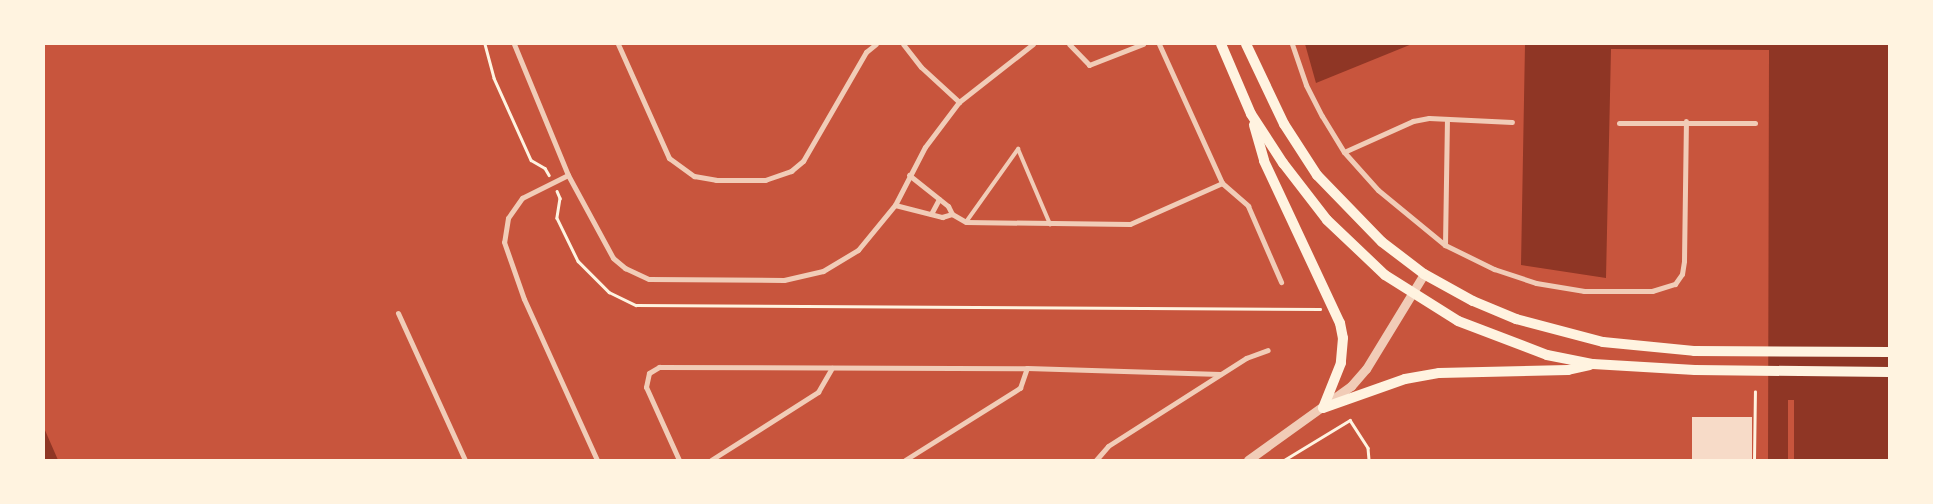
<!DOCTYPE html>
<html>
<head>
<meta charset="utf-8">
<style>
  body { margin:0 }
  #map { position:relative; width:1933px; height:504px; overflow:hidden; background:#c8553d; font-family:"Source Serif 4",serif }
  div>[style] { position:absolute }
  .water>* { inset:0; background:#8f3625 }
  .pier>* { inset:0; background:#c8553d }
  .building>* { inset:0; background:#f7dbc8; transform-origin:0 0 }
  .path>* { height:2.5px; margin:-1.25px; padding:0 1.25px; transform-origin:1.25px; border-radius:1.25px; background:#fff3e0 }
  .service>* { height:4px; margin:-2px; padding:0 2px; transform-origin:2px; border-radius:2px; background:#f1ccb7 }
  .minor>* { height:5px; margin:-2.5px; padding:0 2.5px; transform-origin:2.5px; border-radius:2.5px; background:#f1ccb7 }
  .tertiary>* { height:9px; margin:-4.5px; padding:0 4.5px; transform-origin:4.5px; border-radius:4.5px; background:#f1ccb7 }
  .secondary>* { height:10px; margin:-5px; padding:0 5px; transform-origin:5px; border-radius:5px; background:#fff3e0 }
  span { translate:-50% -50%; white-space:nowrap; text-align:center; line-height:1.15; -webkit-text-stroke:5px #fff3e0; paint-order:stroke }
  .frame { position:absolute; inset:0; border:45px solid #fff3e0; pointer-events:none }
</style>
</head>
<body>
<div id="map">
  <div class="water">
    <i style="clip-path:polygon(1305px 44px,1412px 44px,1316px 83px)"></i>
    <i style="clip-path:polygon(1525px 44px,1889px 44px,1889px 460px,1768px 460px,1769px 50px,1611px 49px,1606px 278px,1521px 265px)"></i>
    <i style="clip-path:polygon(44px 428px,58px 460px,44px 460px)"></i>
  </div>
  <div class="pier">
    <i style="clip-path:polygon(1788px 400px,1794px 400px,1794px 460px,1765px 460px,1788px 460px)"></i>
  </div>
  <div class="building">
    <i style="left:1692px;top:417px;width:60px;height:43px"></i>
  </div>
  <div class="path">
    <i style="left:485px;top:44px;width:35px;rotate:75deg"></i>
    <i style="left:494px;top:78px;width:90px;rotate:65.7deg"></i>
    <i style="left:531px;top:160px;width:16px;rotate:30deg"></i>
    <i style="left:545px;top:168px;width:8px;rotate:60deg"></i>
    <i style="left:557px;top:191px;width:8px;rotate:67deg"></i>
    <i style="left:560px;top:198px;width:20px;rotate:99deg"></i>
    <i style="left:557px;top:218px;width:48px;rotate:64deg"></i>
    <i style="left:578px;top:261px;width:44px;rotate:45deg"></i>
    <i style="left:609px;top:292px;width:30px;rotate:26deg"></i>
    <i style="left:636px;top:305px;width:684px;rotate:0.34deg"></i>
    <i style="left:1284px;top:460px;width:77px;rotate:-31.2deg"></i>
    <i style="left:1350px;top:420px;width:33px;rotate:57deg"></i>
    <i style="left:1368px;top:448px;width:12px;rotate:85deg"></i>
    <i style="left:1754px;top:460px;width:68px;rotate:-89.2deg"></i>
  </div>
  <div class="service">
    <i style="left:966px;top:222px;width:90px;rotate:-54.5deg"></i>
    <i style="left:1018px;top:149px;width:82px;rotate:66.9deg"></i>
  </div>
  <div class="minor">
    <i style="left:514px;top:44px;width:142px;rotate:67.6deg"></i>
    <i style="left:568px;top:175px;width:94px;rotate:61.5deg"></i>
    <i style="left:613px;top:258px;width:16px;rotate:40deg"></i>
    <i style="left:625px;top:268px;width:26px;rotate:25deg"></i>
    <i style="left:649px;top:279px;width:135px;rotate:0.4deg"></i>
    <i style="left:784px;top:280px;width:40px;rotate:-13deg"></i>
    <i style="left:823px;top:271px;width:41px;rotate:-31deg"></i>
    <i style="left:858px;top:250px;width:58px;rotate:-50.6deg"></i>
    <i style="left:895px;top:205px;width:65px;rotate:-62.7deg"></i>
    <i style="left:925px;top:147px;width:56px;rotate:-52.9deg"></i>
    <i style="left:959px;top:102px;width:94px;rotate:-38.1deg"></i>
    <i style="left:618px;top:44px;width:125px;rotate:65.9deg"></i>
    <i style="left:669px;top:158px;width:31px;rotate:36deg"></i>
    <i style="left:694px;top:176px;width:22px;rotate:10deg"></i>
    <i style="left:716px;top:180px;width:49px"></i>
    <i style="left:765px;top:180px;width:28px;rotate:-19deg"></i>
    <i style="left:791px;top:171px;width:16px;rotate:-40deg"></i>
    <i style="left:803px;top:161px;width:126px;rotate:-60deg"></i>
    <i style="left:866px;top:52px;width:13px;rotate:-39deg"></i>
    <i style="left:903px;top:44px;width:29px;rotate:52deg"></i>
    <i style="left:921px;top:67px;width:52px;rotate:42.6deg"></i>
    <i style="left:1069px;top:44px;width:29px;rotate:46deg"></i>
    <i style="left:1089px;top:65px;width:58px;rotate:-21.3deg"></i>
    <i style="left:1159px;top:44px;width:153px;rotate:65.6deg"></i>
    <i style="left:1222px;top:183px;width:35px;rotate:41deg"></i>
    <i style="left:1248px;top:206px;width:83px;rotate:66.5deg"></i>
    <i style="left:1292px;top:44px;width:43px;rotate:71.1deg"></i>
    <i style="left:1306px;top:85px;width:35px;rotate:63deg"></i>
    <i style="left:1322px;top:116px;width:42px;rotate:58.6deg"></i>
    <i style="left:1344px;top:152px;width:51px;rotate:48.2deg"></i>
    <i style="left:1378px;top:190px;width:87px;rotate:39.4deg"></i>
    <i style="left:1445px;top:245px;width:55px;rotate:26.1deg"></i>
    <i style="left:1494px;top:269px;width:44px;rotate:18.4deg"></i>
    <i style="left:1536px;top:283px;width:49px;rotate:9.5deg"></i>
    <i style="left:1584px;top:291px;width:68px"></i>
    <i style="left:1652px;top:291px;width:24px;rotate:-17deg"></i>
    <i style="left:1675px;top:284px;width:12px;rotate:-55deg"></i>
    <i style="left:1682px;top:274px;width:13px;rotate:-81deg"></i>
    <i style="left:1684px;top:261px;width:140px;rotate:-89.2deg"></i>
    <i style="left:1619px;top:123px;width:136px"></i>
    <i style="left:1344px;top:152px;width:76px;rotate:-24.2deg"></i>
    <i style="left:1413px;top:121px;width:16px;rotate:-11deg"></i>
    <i style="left:1429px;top:118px;width:83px;rotate:2.8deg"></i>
    <i style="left:568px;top:175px;width:51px;rotate:153.4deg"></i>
    <i style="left:522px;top:198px;width:24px;rotate:125deg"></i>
    <i style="left:508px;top:218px;width:24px;rotate:99deg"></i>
    <i style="left:504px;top:242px;width:60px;rotate:70.7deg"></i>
    <i style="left:524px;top:299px;width:177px;rotate:65.6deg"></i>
    <i style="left:909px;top:175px;width:50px;rotate:38.5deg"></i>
    <i style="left:948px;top:206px;width:9px;rotate:63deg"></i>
    <i style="left:895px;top:205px;width:49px;rotate:14.3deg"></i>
    <i style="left:942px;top:217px;width:10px;rotate:-17deg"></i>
    <i style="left:952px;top:214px;width:16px;rotate:30deg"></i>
    <i style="left:966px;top:222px;width:164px;rotate:0.7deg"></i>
    <i style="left:1130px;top:224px;width:101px;rotate:-24deg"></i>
    <i style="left:931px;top:214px;width:17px;rotate:-62deg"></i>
    <i style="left:1445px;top:245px;width:125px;rotate:-89.1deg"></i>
    <i style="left:398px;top:313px;width:162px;rotate:65.5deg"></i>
    <i style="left:679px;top:460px;width:80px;rotate:-114.3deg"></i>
    <i style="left:646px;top:387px;width:14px;rotate:-78deg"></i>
    <i style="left:649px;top:373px;width:12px;rotate:-31deg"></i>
    <i style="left:659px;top:367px;width:368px;rotate:0.2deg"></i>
    <i style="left:1027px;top:368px;width:193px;rotate:1.8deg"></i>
    <i style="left:711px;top:460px;width:127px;rotate:-32.4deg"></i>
    <i style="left:818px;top:392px;width:28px;rotate:-60deg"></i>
    <i style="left:905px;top:460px;width:136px;rotate:-32.1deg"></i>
    <i style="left:1020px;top:388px;width:21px;rotate:-71deg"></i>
    <i style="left:1096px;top:460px;width:18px;rotate:-49deg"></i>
    <i style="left:1108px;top:446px;width:164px;rotate:-32.5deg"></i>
    <i style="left:1246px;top:358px;width:23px;rotate:-20deg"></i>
  </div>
  <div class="tertiary">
    <i style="left:1248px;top:460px;width:127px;rotate:-35.7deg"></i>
    <i style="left:1351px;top:386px;width:23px;rotate:-49deg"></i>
    <i style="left:1366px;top:369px;width:111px;rotate:-58.6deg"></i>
  </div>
  <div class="secondary">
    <i style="left:1221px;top:44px;width:76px;rotate:66.8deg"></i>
    <i style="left:1251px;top:114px;width:59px;rotate:56.9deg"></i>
    <i style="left:1283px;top:163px;width:72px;rotate:52.3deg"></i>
    <i style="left:1327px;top:220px;width:80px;rotate:43.5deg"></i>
    <i style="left:1385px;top:275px;width:86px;rotate:32.2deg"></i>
    <i style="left:1458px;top:321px;width:95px;rotate:20.9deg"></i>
    <i style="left:1547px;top:355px;width:47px;rotate:11.1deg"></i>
    <i style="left:1593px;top:364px;width:102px;rotate:3.4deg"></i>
    <i style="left:1695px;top:370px;width:194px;rotate:0.6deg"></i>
    <i style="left:1246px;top:44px;width:89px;rotate:64.6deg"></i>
    <i style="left:1284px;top:124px;width:61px;rotate:57.1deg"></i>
    <i style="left:1317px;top:175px;width:93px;rotate:45.9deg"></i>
    <i style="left:1382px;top:242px;width:53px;rotate:37.3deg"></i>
    <i style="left:1424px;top:274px;width:56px;rotate:28.9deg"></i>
    <i style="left:1473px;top:301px;width:47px;rotate:22.7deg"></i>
    <i style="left:1516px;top:319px;width:90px;rotate:14.8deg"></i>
    <i style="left:1603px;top:342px;width:91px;rotate:5.6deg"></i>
    <i style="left:1694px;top:351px;width:195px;rotate:0.3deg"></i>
    <i style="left:1254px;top:125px;width:37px;rotate:74deg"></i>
    <i style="left:1264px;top:161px;width:179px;rotate:64.9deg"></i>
    <i style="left:1340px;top:323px;width:15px;rotate:79deg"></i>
    <i style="left:1343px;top:338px;width:25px;rotate:95deg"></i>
    <i style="left:1341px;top:363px;width:48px;rotate:111.8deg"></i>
    <i style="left:1323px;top:408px;width:87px;rotate:-19.5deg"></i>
    <i style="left:1405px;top:379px;width:35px;rotate:-10deg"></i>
    <i style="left:1439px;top:373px;width:129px;rotate:-1.3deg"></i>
    <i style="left:1568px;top:370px;width:22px;rotate:-13deg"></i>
  </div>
  <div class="frame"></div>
</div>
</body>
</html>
